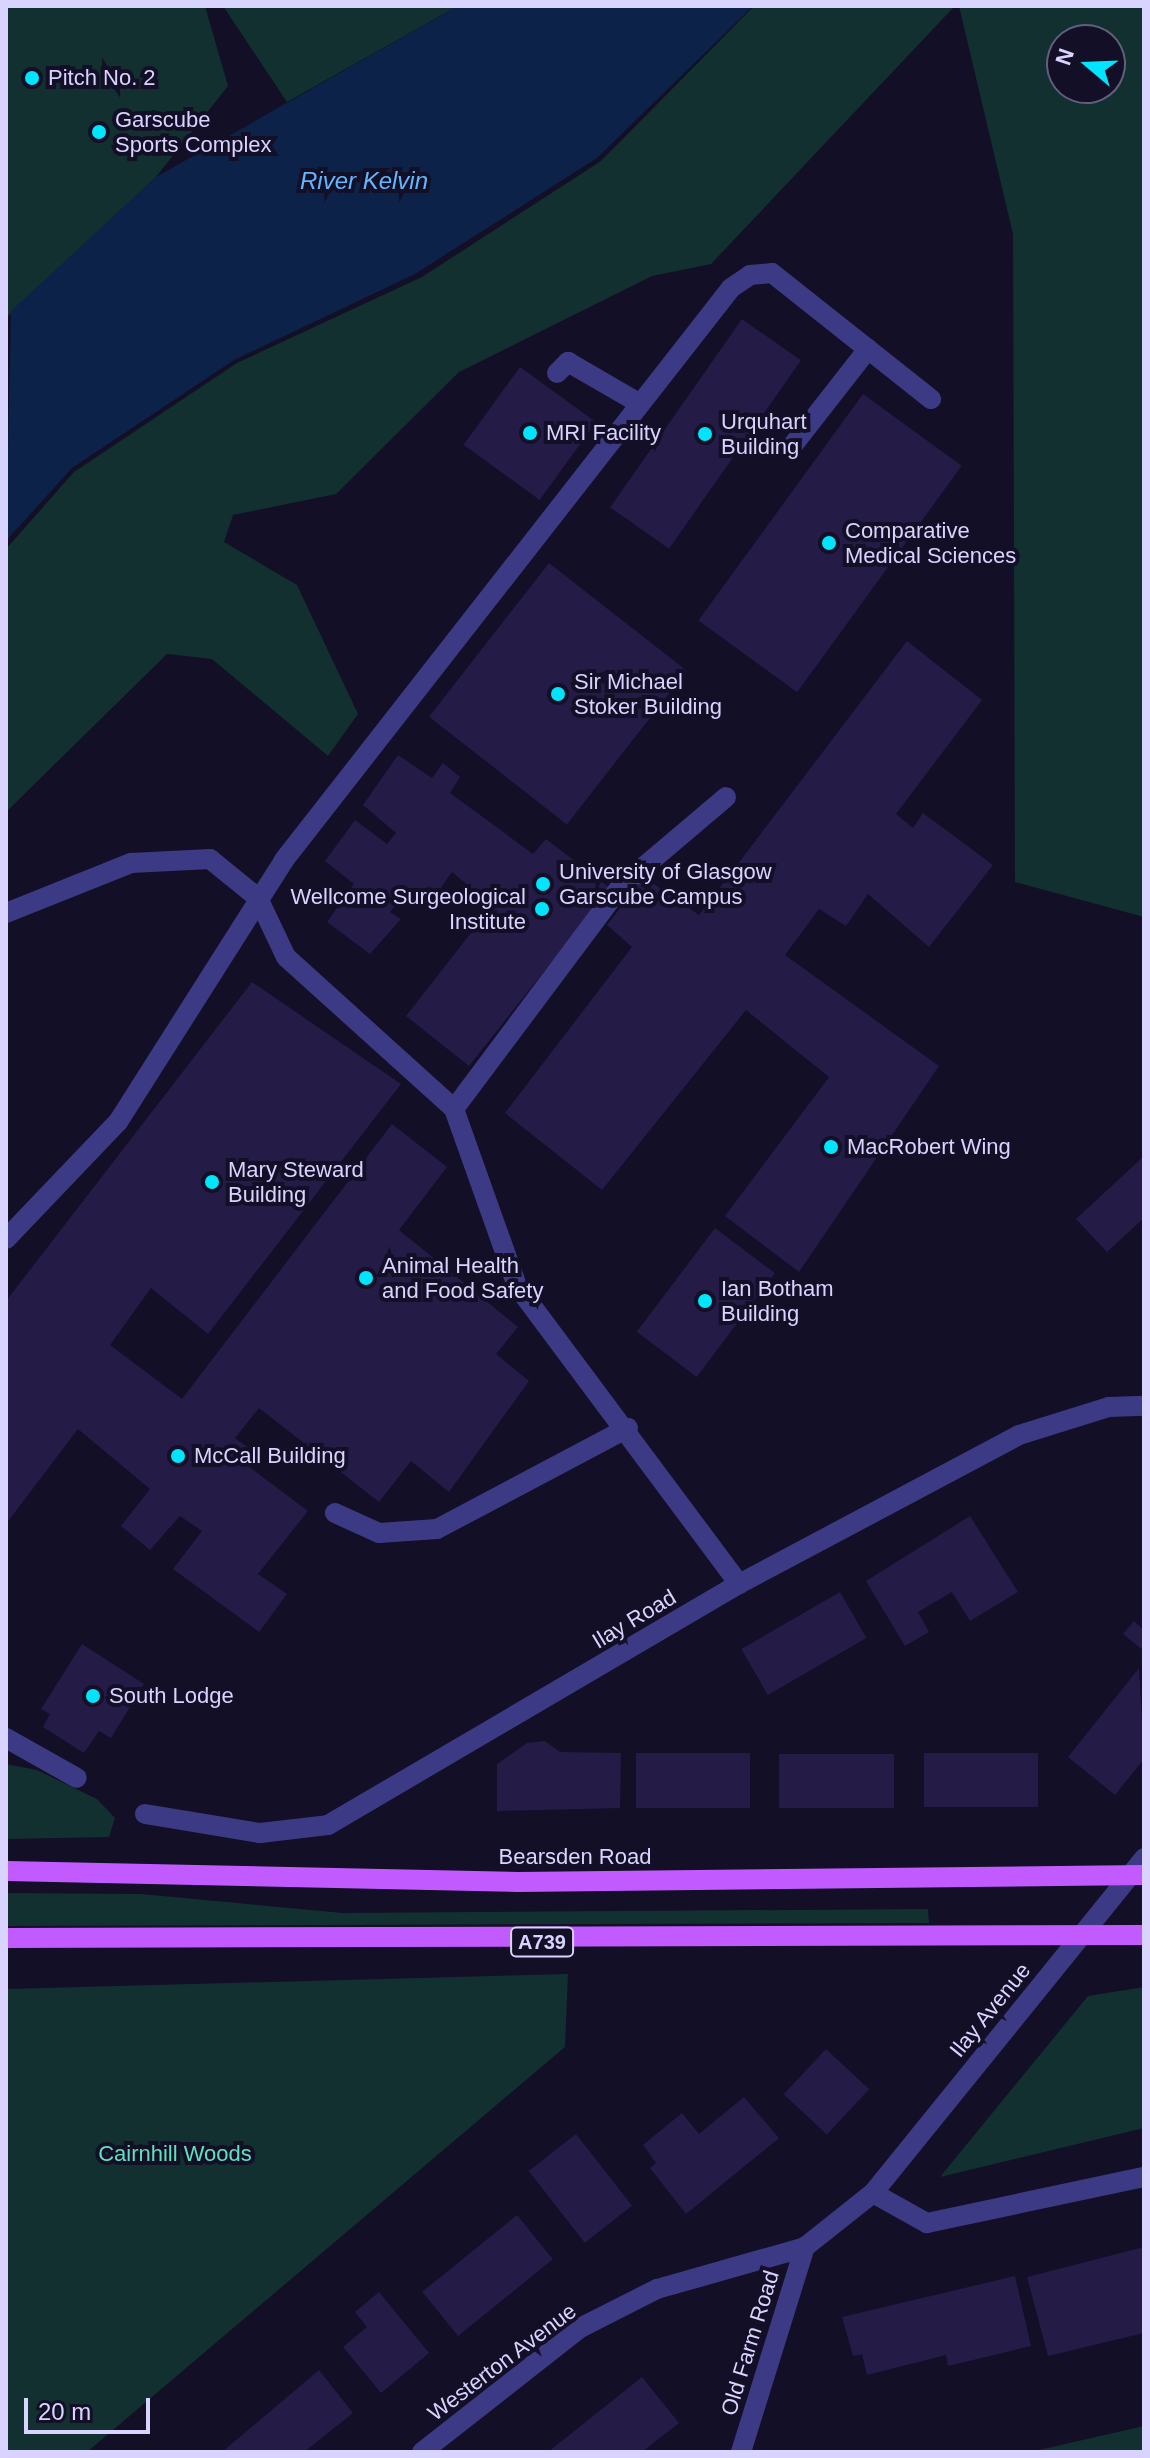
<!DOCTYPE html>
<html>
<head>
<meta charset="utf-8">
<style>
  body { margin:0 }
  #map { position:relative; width:1150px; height:2458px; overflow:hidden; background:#130f26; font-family:Arial,sans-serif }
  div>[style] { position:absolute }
  .green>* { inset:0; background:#12302f }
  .water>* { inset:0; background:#0c2248 }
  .building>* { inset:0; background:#241b47; transform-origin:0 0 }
  .minor>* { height:20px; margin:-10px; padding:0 10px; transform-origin:10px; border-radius:10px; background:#3d3a85 }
  .major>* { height:20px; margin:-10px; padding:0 10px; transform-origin:10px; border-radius:10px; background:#c25bff }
  .dots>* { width:22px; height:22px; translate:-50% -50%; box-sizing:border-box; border:4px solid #130f26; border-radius:50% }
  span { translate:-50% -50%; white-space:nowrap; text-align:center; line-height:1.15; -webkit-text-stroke:8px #130f26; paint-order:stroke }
  .shield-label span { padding:2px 6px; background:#130f26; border:2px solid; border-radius:6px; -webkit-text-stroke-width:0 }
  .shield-label { font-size:20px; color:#d9d4ff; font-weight:700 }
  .poi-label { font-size:22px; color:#d9d4ff }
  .left { translate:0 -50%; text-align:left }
  .right { translate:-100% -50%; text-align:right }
  .street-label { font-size:22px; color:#d9d4ff }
  .park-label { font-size:22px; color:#5fe0c0 }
  .water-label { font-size:24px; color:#62b6ff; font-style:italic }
  .frame { position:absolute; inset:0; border:8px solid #d9d4ff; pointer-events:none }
  .north { position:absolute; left:1046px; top:24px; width:80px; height:80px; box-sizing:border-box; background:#130f26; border:2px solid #625e7d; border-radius:50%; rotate:289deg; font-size:22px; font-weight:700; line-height:32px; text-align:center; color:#d9d4ff }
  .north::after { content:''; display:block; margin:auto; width:28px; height:36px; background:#00e5ff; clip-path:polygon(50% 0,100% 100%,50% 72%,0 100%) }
  .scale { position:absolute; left:24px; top:2398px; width:126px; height:36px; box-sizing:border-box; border:4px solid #d9d4ff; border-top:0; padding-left:10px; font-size:24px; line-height:28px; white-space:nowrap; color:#d9d4ff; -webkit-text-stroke:6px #130f26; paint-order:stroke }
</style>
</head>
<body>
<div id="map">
  <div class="green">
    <i style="clip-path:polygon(6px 6px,205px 6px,228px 86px,156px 177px,6px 318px)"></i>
    <i style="clip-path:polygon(223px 6px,458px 6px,287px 102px)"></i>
    <i style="clip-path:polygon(754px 6px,953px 8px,711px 264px,652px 276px,459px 372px,336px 494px,233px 515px,224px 542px,297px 585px,358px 714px,328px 756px,212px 659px,167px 654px,6px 812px,6px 549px,74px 472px,237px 363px,422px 277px,601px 161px)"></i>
    <i style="clip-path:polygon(evenodd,959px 6px,1144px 6px,1144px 917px,1015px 882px,1013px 234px,959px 6px,1062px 40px,1110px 40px,1110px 88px,1062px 88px,1062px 40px)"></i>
    <i style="clip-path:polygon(6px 1764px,37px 1770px,97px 1799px,115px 1818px,109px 1837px,6px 1839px)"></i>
    <i style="clip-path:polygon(6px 1893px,141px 1894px,343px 1913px,928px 1909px,929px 1923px,6px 1926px)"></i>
    <i style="clip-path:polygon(568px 1974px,565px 2047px,87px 2452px,6px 2452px,6px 1989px)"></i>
    <i style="clip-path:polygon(1144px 1987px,1144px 2128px,940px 2177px,1088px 1996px)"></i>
    <i style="clip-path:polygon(1144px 2426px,1144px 2452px,1030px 2452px)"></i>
  </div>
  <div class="water">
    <i style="clip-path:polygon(458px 6px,753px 6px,597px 158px,415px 274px,234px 360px,72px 468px,6px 541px,11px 311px,156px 177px)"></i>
  </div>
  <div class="building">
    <i style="left:742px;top:319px;width:72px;height:230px;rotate:35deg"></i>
    <i style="left:520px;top:367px;width:94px;height:96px;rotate:36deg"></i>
    <i style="left:863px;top:394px;width:122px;height:280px;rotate:36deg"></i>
    <i style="left:549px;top:563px;width:175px;height:195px;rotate:38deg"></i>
    <i style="clip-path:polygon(907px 641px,982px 700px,896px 814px,913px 828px,923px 813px,993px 865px,929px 947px,868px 894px,846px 926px,819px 909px,785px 955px,939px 1066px,799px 1272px,725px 1216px,829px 1077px,746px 1010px,602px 1190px,505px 1113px,632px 947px,607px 925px,644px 877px,699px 915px)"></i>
    <i style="clip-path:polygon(398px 755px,432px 778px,443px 763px,460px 777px,450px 793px,533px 854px,546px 839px,610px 888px,469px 1066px,406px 1016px,492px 906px,452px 872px,428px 906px,407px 892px,390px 912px,401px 919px,370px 954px,327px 922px,354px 884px,325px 861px,355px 820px,387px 844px,396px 833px,363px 805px)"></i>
    <i style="clip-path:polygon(252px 982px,401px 1084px,208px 1334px,151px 1288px,110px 1345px,182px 1399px,392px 1124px,447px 1167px,399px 1230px,518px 1327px,496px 1354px,529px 1381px,449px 1492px,411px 1461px,379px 1502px,259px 1408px,235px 1438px,250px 1449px,244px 1463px,308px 1511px,258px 1574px,287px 1594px,259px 1632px,173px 1569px,202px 1531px,180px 1516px,150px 1550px,121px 1526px,150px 1489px,78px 1429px,6px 1524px,6px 1301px)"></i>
    <i style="clip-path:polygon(1144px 1156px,1144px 1218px,1107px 1252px,1076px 1219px)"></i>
    <i style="left:715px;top:1228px;width:75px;height:130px;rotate:37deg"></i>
    <i style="clip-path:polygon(970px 1516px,1018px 1592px,970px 1621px,952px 1592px,918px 1612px,929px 1632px,905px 1646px,866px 1581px)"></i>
    <i style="left:840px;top:1592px;width:53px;height:114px;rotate:60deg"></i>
    <i style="clip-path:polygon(1134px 1621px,1144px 1630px,1144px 1651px,1123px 1634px)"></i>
    <i style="clip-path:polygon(82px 1644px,144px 1684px,111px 1738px,99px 1731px,84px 1753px,43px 1727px,50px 1714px,41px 1709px)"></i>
    <i style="clip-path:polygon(1139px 1668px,1144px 1759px,1115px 1795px,1068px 1757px)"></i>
    <i style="clip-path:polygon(545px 1741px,560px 1752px,621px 1753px,620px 1808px,497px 1811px,497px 1764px,527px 1743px)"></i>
    <i style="left:750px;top:1753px;width:55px;height:114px;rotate:90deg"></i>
    <i style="left:924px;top:1753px;width:114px;height:54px"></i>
    <i style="left:779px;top:1754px;width:115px;height:54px"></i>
    <i style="left:826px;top:2049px;width:59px;height:62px;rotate:43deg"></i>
    <i style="clip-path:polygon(744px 2097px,779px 2138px,686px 2214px,650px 2168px,656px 2163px,643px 2145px,682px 2113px,699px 2134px)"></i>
    <i style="left:576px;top:2134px;width:91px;height:60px;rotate:52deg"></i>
    <i style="left:517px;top:2215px;width:57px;height:122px;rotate:51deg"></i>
    <i style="clip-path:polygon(1144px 2247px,1144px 2333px,1048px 2356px,1027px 2277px)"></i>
    <i style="clip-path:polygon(1015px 2276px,1031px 2346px,948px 2366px,946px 2355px,867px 2375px,862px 2354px,853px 2356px,842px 2317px)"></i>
    <i style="clip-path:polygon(379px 2292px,429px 2353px,381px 2393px,343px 2347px,367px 2327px,355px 2312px)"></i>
    <i style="clip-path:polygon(319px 2370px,353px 2413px,304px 2452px,222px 2452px)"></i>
    <i style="clip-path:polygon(642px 2377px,679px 2423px,642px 2452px,548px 2452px)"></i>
  </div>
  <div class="minor">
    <i style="left:557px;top:373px;width:16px;rotate:-45deg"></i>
    <i style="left:568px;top:362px;width:80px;rotate:30.1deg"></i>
    <i style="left:793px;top:445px;width:122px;rotate:-52deg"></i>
    <i style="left:6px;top:913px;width:135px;rotate:-21.8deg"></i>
    <i style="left:131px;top:863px;width:79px;rotate:-2.9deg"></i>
    <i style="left:210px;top:859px;width:62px;rotate:39.1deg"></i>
    <i style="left:258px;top:898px;width:65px;rotate:64.6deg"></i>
    <i style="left:286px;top:957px;width:227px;rotate:42.1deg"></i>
    <i style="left:454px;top:1109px;width:188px;rotate:70.4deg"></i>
    <i style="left:517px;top:1286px;width:372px;rotate:53.3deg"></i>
    <i style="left:454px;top:1109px;width:277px;rotate:-53.2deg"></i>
    <i style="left:620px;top:887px;width:139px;rotate:-40.3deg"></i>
    <i style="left:6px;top:1239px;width:162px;rotate:-46.3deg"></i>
    <i style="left:118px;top:1122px;width:310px;rotate:-57.6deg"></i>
    <i style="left:284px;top:860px;width:726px;rotate:-51.99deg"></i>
    <i style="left:731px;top:288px;width:23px;rotate:-34deg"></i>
    <i style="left:750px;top:275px;width:22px;rotate:-5deg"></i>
    <i style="left:772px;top:273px;width:203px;rotate:38.4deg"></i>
    <i style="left:335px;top:1513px;width:48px;rotate:24.4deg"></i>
    <i style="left:379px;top:1533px;width:58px;rotate:-3.9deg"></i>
    <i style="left:437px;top:1529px;width:216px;rotate:-27.9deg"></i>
    <i style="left:6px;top:1738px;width:81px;rotate:29.4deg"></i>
    <i style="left:145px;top:1814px;width:117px;rotate:9.4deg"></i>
    <i style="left:260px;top:1833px;width:68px;rotate:-6.7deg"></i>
    <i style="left:328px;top:1825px;width:476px;rotate:-30.4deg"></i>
    <i style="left:739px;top:1584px;width:317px;rotate:-28deg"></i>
    <i style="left:1019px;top:1435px;width:94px;rotate:-17.3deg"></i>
    <i style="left:1109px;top:1407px;width:35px;rotate:-2deg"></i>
    <i style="left:873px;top:2193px;width:62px;rotate:29.1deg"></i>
    <i style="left:927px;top:2223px;width:222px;rotate:-12deg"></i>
    <i style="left:422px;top:2452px;width:201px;rotate:-38.1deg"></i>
    <i style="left:580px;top:2328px;width:86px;rotate:-26.9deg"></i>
    <i style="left:657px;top:2289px;width:154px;rotate:-15.8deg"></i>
    <i style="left:805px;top:2247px;width:87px;rotate:-38.5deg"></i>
    <i style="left:873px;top:2193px;width:431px;rotate:-51deg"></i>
    <i style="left:741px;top:2452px;width:215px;rotate:-72.7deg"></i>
  </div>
  <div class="major">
    <i style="left:6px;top:1871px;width:512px;rotate:1.23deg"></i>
    <i style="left:518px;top:1882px;width:626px;rotate:-0.64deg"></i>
    <i style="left:6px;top:1938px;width:1138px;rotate:-0.15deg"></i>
  </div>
  <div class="dots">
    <i style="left:32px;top:78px;background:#00e5ff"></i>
    <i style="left:99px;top:132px;background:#00e5ff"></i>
    <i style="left:530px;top:433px;background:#00e5ff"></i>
    <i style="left:705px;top:434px;background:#00e5ff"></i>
    <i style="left:829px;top:543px;background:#00e5ff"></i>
    <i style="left:558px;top:694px;background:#00e5ff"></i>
    <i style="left:543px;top:884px;background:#00e5ff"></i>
    <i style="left:542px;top:909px;background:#00e5ff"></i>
    <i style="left:831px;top:1147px;background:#00e5ff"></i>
    <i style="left:212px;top:1182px;background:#00e5ff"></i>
    <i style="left:366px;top:1278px;background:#00e5ff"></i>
    <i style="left:705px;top:1301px;background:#00e5ff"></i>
    <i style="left:178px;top:1456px;background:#00e5ff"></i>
    <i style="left:93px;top:1696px;background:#00e5ff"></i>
  </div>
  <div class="shield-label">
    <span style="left:542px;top:1942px">A739</span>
  </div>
  <div class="poi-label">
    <span class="left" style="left:48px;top:78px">Pitch No. 2</span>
    <span class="left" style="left:115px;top:132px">Garscube<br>Sports Complex</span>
    <span class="left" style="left:721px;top:434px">Urquhart<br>Building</span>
    <span class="left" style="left:546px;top:433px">MRI Facility</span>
    <span class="left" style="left:845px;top:543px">Comparative<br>Medical Sciences</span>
    <span class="left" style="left:574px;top:694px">Sir Michael<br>Stoker Building</span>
    <span class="left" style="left:559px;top:884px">University of Glasgow<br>Garscube Campus</span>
    <span class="right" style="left:526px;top:909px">Wellcome Surgeological<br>Institute</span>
    <span class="left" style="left:847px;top:1147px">MacRobert Wing</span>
    <span class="left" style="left:228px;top:1182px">Mary Steward<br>Building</span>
    <span class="left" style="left:382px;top:1278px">Animal Health<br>and Food Safety</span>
    <span class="left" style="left:721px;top:1301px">Ian Botham<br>Building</span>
    <span class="left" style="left:194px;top:1456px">McCall Building</span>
    <span class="left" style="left:109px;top:1696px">South Lodge</span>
  </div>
  <div class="street-label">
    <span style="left:634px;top:1619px;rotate:-31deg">Ilay Road</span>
    <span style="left:575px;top:1857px">Bearsden Road</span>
    <span style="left:990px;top:2010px;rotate:-51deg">Ilay Avenue</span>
    <span style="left:750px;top:2343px;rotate:-73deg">Old Farm Road</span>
    <span style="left:502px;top:2362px;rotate:-37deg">Westerton Avenue</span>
  </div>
  <div class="park-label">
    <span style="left:175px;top:2154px">Cairnhill Woods</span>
  </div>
  <div class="water-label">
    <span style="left:364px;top:181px">River Kelvin</span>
  </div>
  <div class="frame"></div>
  <div class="north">N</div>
  <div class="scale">20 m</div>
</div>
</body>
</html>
